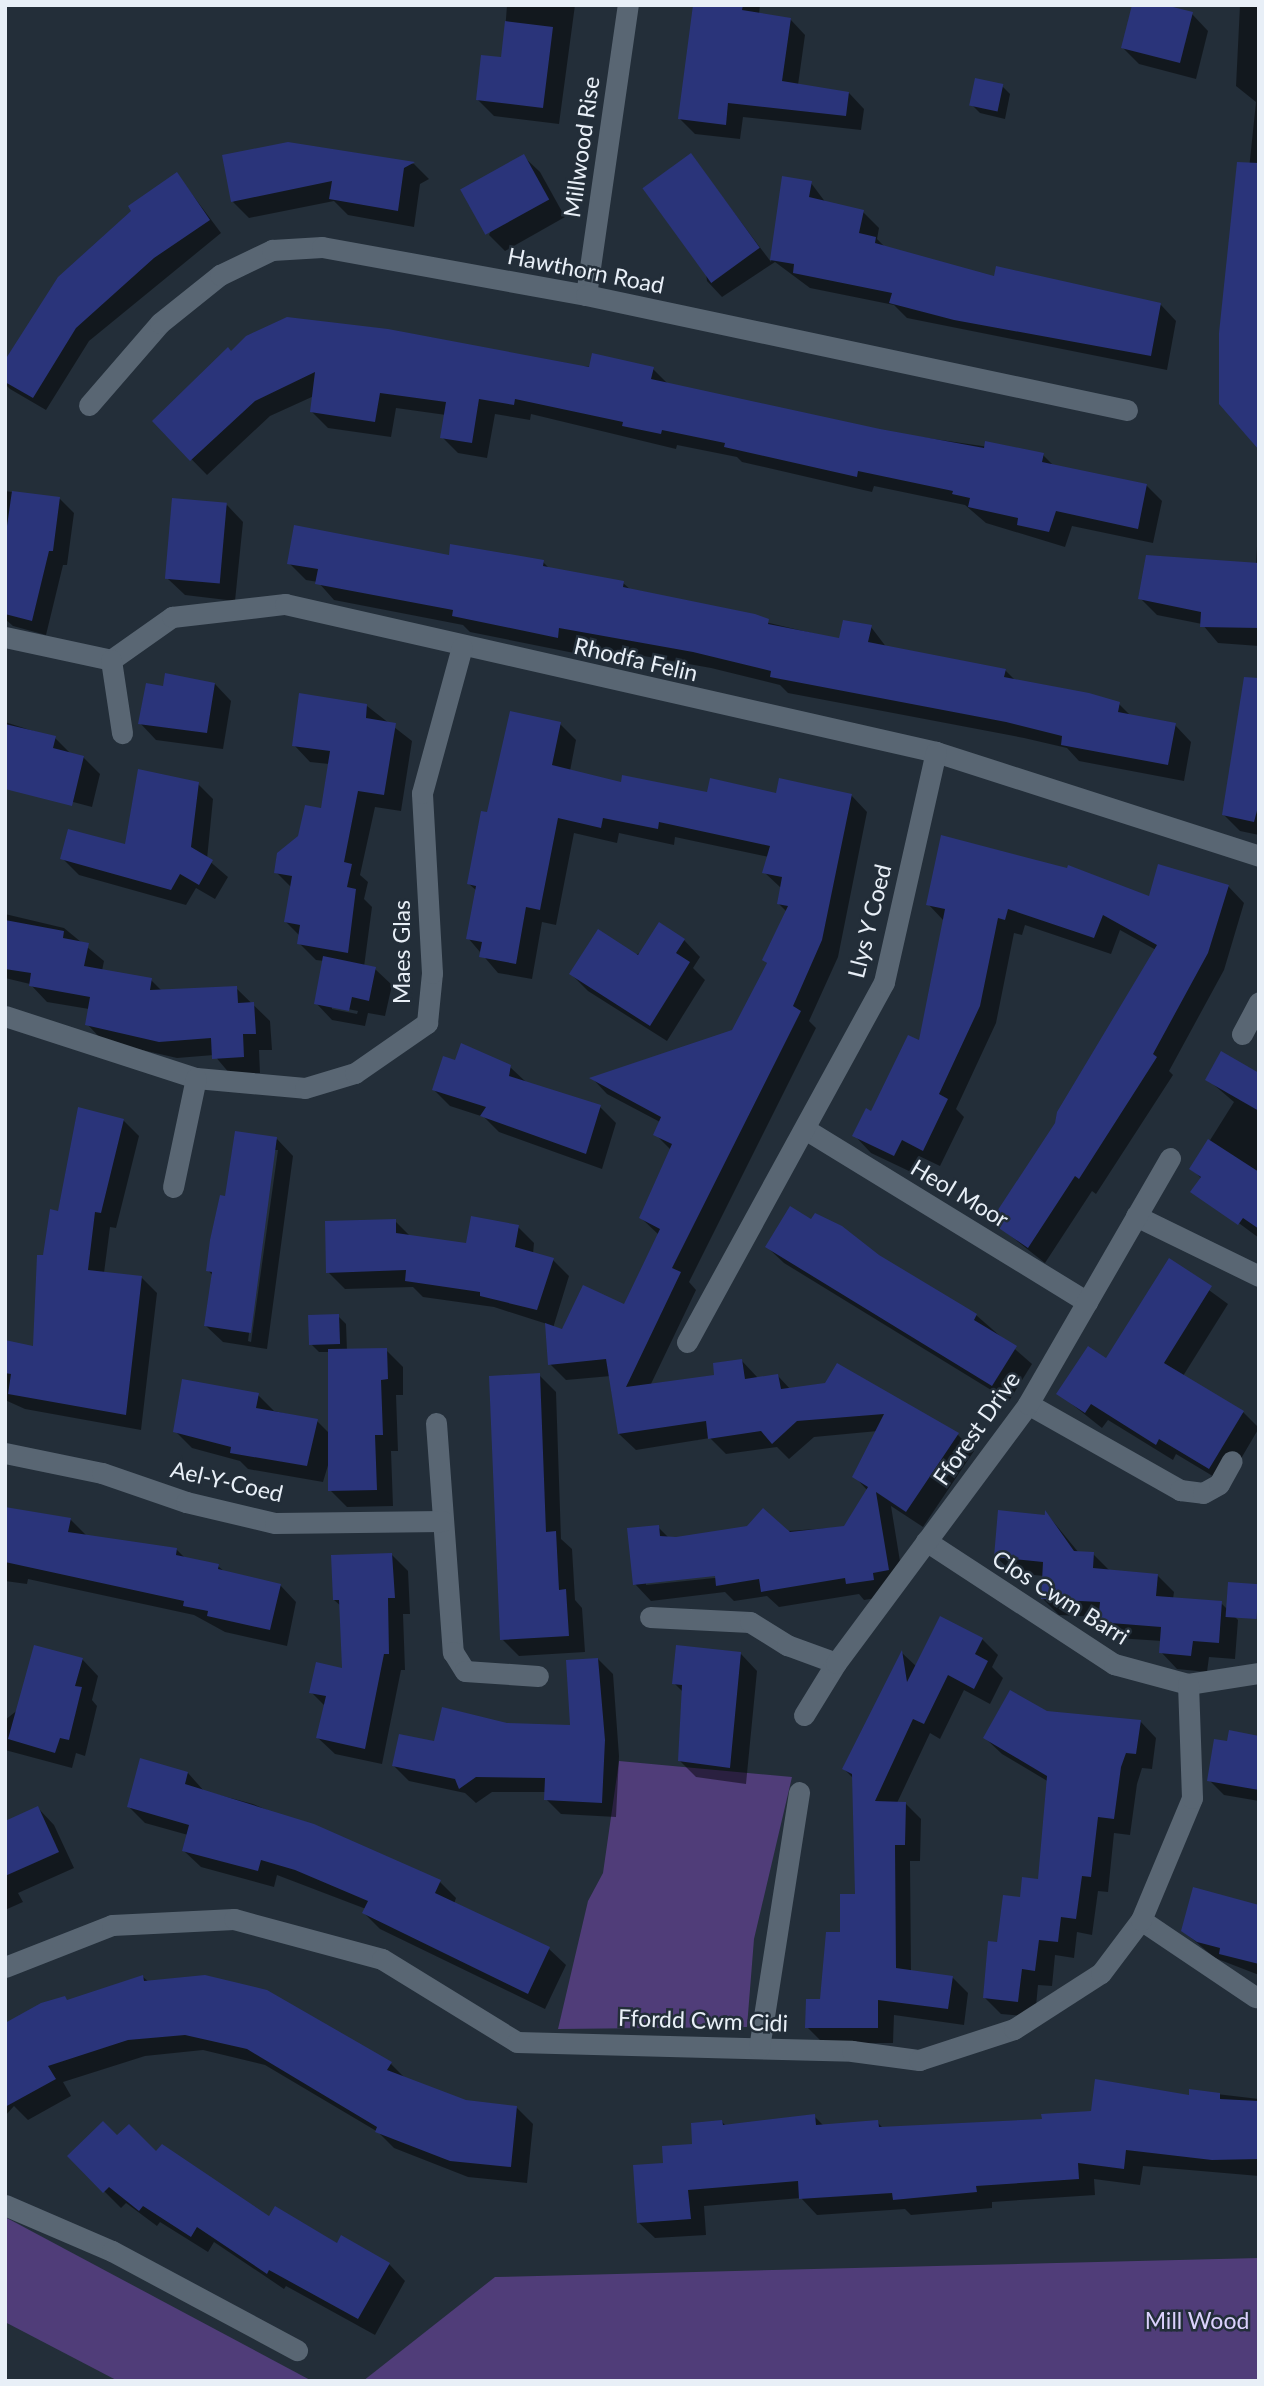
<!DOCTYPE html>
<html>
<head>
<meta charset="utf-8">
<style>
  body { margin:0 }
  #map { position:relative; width:1264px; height:2386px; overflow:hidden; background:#232e39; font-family:Lato,sans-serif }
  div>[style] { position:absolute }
  .green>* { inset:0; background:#503d79 }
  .shadow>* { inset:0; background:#0007 }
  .building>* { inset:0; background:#2a347a; transform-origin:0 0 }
  .minor>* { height:21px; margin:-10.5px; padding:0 10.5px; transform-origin:10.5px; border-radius:10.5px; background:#596673 }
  span { translate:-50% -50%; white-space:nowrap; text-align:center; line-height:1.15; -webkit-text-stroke:5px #232e39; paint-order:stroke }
  .street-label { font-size:23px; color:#e8eff7 }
  .park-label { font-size:23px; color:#dbd1fc }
  .frame { position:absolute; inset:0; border:7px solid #e8eff7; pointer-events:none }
</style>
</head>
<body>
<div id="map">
  <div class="green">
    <i style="clip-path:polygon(619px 1761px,792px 1777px,754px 1939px,747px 2027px,558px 2029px,588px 1901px,603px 1873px)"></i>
    <i style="clip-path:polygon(5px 2217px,312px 2381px,118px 2381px,5px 2322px)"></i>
    <i style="clip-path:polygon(1259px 2258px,1259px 2381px,363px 2381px,495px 2277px)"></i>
  </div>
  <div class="shadow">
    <i style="clip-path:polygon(507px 5px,575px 5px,559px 124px,494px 116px,477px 99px,503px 59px)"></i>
    <i style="clip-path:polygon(695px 5px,760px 5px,759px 14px,790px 19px,805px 35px,798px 85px,849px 93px,864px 109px,861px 130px,743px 117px,740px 139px,695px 134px,680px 119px)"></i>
    <i style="clip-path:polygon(1240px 5px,1259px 5px,1259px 444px,1244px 217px,1256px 102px,1236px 86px)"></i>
    <i style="clip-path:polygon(1192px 14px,1208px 31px,1196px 79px,1139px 64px,1123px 48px)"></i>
    <i style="clip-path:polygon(1002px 86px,1010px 94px,1005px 119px,980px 113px,972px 105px)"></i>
    <i style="clip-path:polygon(288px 144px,414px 164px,429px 179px,420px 184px,414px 227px,348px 215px,334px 201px,249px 218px,233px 202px)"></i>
    <i style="clip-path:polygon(691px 155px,771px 262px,783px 178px,811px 183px,826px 203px,863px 212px,879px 228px,877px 239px,885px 247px,996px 279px,1161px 305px,1176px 321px,1167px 370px,907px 318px,894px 305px,810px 288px,775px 262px,722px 297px,707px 281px)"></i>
    <i style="clip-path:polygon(523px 156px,540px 172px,565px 217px,505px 251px,489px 235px)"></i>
    <i style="clip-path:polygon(177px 174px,221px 233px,89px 341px,46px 410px,10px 389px,5px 384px,5px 364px)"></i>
    <i style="clip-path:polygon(231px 353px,653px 369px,669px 385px,879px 431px,1043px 455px,1054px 466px,1146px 485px,1162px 501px,1153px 543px,1072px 526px,1065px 547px,986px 523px,965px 505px,874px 486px,872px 492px,742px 462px,737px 457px,677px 445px,676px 449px,531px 414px,530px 420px,495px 414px,487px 458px,458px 453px,442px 437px,446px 415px,396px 408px,391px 437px,328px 428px,312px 412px,314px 396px,270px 416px,207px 475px,154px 421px)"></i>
    <i style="clip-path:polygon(5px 491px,60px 499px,74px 513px,67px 565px,63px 565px,46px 635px,13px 626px,5px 619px)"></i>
    <i style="clip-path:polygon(227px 505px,243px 522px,235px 601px,185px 595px,168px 579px)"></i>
    <i style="clip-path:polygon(1259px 508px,1259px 646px,1218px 643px,1202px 624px,1157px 615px,1140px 598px,1256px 565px)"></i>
    <i style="clip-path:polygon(450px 557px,543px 562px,550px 569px,623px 583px,631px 590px,841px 640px,871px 627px,887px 648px,1005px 670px,1016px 681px,1119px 704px,1132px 717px,1175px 725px,1191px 742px,1184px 781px,1079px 761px,1067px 748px,1024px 738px,788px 693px,780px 685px,711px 668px,576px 644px,574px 653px,470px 632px,463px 625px,334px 600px,318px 582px,306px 580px,289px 563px)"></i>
    <i style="clip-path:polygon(215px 684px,231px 701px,223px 749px,156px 740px,140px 723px,164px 688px)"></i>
    <i style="clip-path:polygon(1259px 704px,1259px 835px,1240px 831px,1224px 815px)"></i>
    <i style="clip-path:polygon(evenodd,367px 706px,412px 741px,401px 811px,375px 807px,360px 875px,368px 882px,364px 899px,372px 907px,364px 967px,375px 969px,392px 985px,385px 1016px,368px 1013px,365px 1026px,332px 1020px,316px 1003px,324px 961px,316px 960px,299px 943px,300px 936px,286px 922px,291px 887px,276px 872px,322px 810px,329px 764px,310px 762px,294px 745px,367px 706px,332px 1006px,358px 1011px,357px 1014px,332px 1009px,332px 1006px)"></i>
    <i style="clip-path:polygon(5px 722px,55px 738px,72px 755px,83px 757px,100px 774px,92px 807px,5px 784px)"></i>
    <i style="clip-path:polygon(evenodd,560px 724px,576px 740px,570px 771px,622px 784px,708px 794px,851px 795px,867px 812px,838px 957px,809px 1021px,816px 1028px,689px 1282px,696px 1290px,650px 1386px,716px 1376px,742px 1361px,758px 1378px,778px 1376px,791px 1390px,826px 1385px,837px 1366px,958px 1435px,974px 1451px,923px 1527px,891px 1506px,904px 1586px,889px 1596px,864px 1600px,859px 1594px,779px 1607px,767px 1596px,734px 1601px,725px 1592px,651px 1601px,635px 1584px,658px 1527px,670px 1539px,846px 1527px,868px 1491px,855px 1477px,878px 1431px,814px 1437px,789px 1459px,777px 1447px,726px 1454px,710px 1438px,636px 1450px,619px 1434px,611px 1376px,566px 1380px,550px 1364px,547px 1324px,494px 1307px,423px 1297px,413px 1287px,345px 1289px,328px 1272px,395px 1221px,411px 1237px,468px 1245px,518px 1227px,534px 1243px,533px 1254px,553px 1260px,569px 1276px,553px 1328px,563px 1331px,625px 1307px,659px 1235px,641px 1218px,671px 1150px,655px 1134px,660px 1122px,607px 1094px,592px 1078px,733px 1031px,768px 964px,764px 960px,787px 912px,778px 903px,781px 888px,764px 872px,769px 857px,675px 837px,674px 845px,619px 833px,617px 843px,574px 833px,556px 925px,542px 922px,532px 979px,498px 973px,468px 938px,477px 891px,469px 884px,489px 814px,560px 724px,723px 1573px,724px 1577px,646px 1585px,646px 1582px,723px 1573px)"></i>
    <i style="clip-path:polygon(198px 784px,213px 799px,207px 859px,228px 877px,215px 899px,196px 888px,186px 905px,79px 875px,63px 859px,126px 847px)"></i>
    <i style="clip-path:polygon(1228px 886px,1244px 903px,1224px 970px,1169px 1071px,1173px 1075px,1096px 1194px,1092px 1191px,1045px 1263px,993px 1222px,1057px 1124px,1156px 950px,1120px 930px,1111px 954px,1025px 925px,1022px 935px,1014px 933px,996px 1023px,956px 1109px,964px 1117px,940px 1166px,919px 1156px,911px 1172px,871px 1153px,855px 1136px,921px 1042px,944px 921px,928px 904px,1150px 898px)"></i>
    <i style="clip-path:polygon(5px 914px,64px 928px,104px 961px,102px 971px,151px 980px,163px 992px,236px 988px,270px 1021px,272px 1050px,259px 1050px,260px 1073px,230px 1074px,214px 1055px,177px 1058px,103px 1041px,87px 1024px,89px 1009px,47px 1002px,30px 984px,5px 978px)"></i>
    <i style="clip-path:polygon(684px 940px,700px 957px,693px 968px,705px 980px,667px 1041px,588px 991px,571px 974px)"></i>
    <i style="clip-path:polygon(457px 1062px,510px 1067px,527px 1083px,600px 1107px,616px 1123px,602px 1169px,499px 1132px,484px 1117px,450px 1106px,434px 1090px)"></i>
    <i style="clip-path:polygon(1259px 1075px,1259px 1238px,1194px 1190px,1202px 1179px,1192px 1169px,1234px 1102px,1207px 1079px)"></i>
    <i style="clip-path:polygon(123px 1120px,139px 1136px,116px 1228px,110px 1227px,104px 1273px,141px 1277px,157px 1293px,141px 1430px,25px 1409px,5px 1400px,5px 1341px,34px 1348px,44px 1257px,60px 1213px)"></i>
    <i style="clip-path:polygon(evenodd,277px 1139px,293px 1156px,267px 1349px,223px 1342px,206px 1326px,213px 1276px,208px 1270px,227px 1198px,277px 1139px,274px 1150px,278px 1150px,251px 1342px,248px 1341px,274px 1150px)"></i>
    <i style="clip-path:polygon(767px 1247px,878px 1256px,976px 1315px,1032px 1364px,1009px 1401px,784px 1263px)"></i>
    <i style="clip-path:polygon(1169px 1261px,1228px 1304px,1183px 1376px,1243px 1412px,1259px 1428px,1226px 1484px,1176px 1454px,1173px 1460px,1108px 1420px,1102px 1428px,1059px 1394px,1106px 1360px)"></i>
    <i style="clip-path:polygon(338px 1316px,346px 1324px,347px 1351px,386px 1350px,403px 1367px,403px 1395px,396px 1395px,398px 1451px,391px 1451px,393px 1506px,347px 1507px,330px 1490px,329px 1462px,323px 1482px,248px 1469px,240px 1461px,192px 1448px,175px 1431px,258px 1395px,274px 1411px,317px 1421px,328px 1432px,328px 1423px,332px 1423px,330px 1352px,319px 1352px,311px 1344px)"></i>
    <i style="clip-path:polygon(539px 1375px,556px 1392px,561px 1539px,572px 1549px,575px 1600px,582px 1608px,585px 1652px,519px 1656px,502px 1639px)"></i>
    <i style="clip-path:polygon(5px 1509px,70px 1519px,87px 1536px,177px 1550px,185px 1558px,218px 1566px,226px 1573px,280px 1585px,296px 1602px,287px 1646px,225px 1632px,194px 1615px,28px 1579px,27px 1584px,5px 1581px)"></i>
    <i style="clip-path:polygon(1047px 1514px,1079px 1553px,1093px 1554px,1110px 1571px,1157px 1575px,1174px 1592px,1173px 1599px,1221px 1603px,1238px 1620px,1235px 1659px,1209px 1657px,1207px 1672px,1177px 1669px,1161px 1652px,1162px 1641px,1117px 1638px,1100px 1617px,1059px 1615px,1042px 1598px,1044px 1576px,1013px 1573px,996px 1557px)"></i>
    <i style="clip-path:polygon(392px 1555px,408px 1571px,410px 1614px,403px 1614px,405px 1670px,401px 1670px,382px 1764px,335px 1754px,318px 1738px,325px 1706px,311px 1692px,343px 1670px,341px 1606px,334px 1600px)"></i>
    <i style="clip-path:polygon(982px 1639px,998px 1655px,992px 1667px,1003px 1678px,990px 1704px,964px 1690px,940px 1739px,930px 1733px,897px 1803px,905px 1803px,921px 1819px,920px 1861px,910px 1861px,911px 1972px,952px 1977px,968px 1993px,964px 2025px,894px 2015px,893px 2043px,823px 2043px,807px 2027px,822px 2001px,857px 1895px,854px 1779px,844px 1769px,902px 1653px,917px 1667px)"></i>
    <i style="clip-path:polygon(741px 1654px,757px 1671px,746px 1784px,696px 1777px,679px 1760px,684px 1693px,674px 1683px)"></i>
    <i style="clip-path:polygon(82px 1659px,98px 1676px,92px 1700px,97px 1706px,85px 1756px,76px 1753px,72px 1768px,5px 1750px,5px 1720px)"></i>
    <i style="clip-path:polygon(598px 1659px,613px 1674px,619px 1756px,616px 1817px,561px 1814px,546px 1799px,546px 1792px,492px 1792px,476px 1803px,465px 1793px,409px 1781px,394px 1766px,435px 1743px,507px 1725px,572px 1727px)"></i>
    <i style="clip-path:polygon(1047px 1713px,1140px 1721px,1156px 1738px,1152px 1769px,1142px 1768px,1137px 1784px,1130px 1835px,1114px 1833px,1108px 1892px,1098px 1891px,1092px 1935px,1077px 1932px,1074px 1958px,1055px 1955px,1052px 1986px,1038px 1985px,1035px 2017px,1001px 2014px,985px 1998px,998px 1944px,1021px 1899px,1040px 1881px,1049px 1782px,1002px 1754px,985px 1738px)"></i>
    <i style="clip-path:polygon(1259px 1737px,1259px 1801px,1224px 1795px,1209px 1780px,1228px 1744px)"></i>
    <i style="clip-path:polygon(188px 1773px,204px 1791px,253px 1804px,440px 1882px,456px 1898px,454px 1904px,549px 1949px,566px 1965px,545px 2009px,380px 1929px,364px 1913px,366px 1909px,277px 1875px,274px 1887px,201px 1867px,184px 1851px,188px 1835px,145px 1823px,128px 1806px)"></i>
    <i style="clip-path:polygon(38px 1808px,54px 1825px,74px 1868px,18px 1893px,23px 1902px,5px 1910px,5px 1823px)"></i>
    <i style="clip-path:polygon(1259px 1907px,1259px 1975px,1215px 1958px,1183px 1931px)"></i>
    <i style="clip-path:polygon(143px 1977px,149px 1982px,391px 2064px,406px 2079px,465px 2102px,516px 2107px,533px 2124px,527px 2183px,468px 2177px,394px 2148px,378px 2132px,265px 2065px,203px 2050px,145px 2056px,63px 2082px,71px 2096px,28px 2120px,14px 2106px,5px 2116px,5px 2025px)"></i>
    <i style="clip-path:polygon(1191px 2091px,1259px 2099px,1259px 2176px,1143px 2166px,1140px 2185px,1094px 2179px,1095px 2195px,992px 2202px,992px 2208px,911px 2215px,905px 2209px,817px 2215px,801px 2198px,704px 2206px,706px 2235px,655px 2238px,638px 2222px,665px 2165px,722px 2122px,726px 2126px,814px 2116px,824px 2126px,877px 2122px,884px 2129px,1043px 2121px,1190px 2097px)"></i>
    <i style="clip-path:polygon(117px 2137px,156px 2154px,269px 2219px,389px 2264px,405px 2281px,375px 2335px,286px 2286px,284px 2289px,214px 2242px,208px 2252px,160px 2222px,157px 2226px,126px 2203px,121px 2208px,69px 2156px)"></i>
  </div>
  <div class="building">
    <i style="clip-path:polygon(693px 5px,743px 5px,742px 10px,791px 18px,782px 81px,849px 92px,846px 116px,728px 103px,726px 125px,678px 119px)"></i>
    <i style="clip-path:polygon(1132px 5px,1165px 5px,1193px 12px,1180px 63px,1121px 48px)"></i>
    <i style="clip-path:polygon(505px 21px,553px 27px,543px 108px,476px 100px,481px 55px,501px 57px)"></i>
    <i style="left:975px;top:78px;width:29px;height:28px;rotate:12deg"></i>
    <i style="clip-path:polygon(288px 142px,415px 162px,404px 168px,398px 211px,329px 199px,332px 181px,231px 202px,222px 155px)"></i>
    <i style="left:691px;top:153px;width:117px;height:60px;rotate:54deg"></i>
    <i style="left:524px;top:154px;width:52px;height:73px;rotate:61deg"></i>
    <i style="clip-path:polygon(1237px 162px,1259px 163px,1259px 450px,1219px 404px,1219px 333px)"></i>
    <i style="clip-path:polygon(177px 172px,210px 220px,154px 258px,76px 328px,33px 398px,5px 382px,5px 360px,58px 277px,131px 211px,128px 206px)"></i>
    <i style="clip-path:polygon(782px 176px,812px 181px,809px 197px,864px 210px,859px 233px,876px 237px,875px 243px,994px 276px,996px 266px,1161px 303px,1151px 356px,954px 320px,889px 303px,892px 293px,793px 273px,794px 264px,770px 260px)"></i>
    <i style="clip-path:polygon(287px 317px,388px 329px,589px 367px,592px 353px,654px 367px,651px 379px,880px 429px,984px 448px,985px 441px,1044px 453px,1042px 462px,1147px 484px,1138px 529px,1056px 511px,1049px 532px,1017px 525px,1018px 518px,968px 507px,970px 498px,952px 494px,953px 491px,858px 471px,857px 477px,724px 447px,725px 443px,662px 430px,661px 434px,622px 426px,623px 422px,515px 399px,514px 405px,479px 399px,472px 443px,440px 438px,446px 402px,380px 393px,375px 422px,310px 412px,315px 372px,255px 401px,190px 461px,152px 421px,228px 347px,231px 351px,246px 336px)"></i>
    <i style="clip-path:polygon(12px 491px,60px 497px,53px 551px,49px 551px,32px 621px,5px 614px,5px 540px)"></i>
    <i style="left:172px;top:498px;width:55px;height:81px;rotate:5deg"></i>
    <i style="clip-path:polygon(294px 525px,449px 555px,450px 544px,544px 560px,543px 566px,624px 581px,623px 587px,755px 614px,769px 619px,768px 624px,839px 638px,843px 620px,872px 625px,868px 642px,1006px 669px,1004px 677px,1089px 693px,1120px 702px,1118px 712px,1176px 723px,1168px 765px,1061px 745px,1062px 736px,1006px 722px,770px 677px,771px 671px,693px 652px,559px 628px,558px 638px,452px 616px,453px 610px,315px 584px,318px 569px,287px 564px)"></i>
    <i style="clip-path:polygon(1146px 555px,1259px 563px,1259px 628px,1200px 627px,1201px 612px,1138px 599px)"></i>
    <i style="clip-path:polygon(165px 673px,215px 683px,207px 733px,138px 724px,146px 683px,163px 686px)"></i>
    <i style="clip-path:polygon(1244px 677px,1259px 678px,1259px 803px,1254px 822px,1222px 815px)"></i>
    <i style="clip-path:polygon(299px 693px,367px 704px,366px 718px,396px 723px,384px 795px,358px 791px,344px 862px,352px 864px,347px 887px,356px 889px,348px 953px,297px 944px,300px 925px,284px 922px,292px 876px,274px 873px,277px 853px,298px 836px,305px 805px,321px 808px,330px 751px,292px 746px)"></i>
    <i style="clip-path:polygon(510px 711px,561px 722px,552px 765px,621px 782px,622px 775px,707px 792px,710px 778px,776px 793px,779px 778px,852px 794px,822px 940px,793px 1006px,801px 1011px,672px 1268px,681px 1272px,626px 1387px,714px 1375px,713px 1363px,742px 1359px,745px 1379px,778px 1374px,781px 1389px,825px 1383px,837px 1363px,959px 1433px,906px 1512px,876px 1492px,889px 1570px,873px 1573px,874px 1580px,846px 1584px,845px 1578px,761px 1592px,759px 1579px,716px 1586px,715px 1576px,633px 1585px,627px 1528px,659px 1525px,660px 1536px,676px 1537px,747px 1526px,763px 1508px,790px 1532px,844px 1526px,868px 1487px,852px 1477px,884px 1414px,797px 1421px,772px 1444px,761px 1431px,708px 1439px,706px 1421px,618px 1434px,606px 1359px,548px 1365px,545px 1323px,562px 1329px,583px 1285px,624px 1304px,660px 1229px,639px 1218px,672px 1144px,653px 1135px,661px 1117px,589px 1078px,732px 1030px,767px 963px,762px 960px,788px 906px,777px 904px,782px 877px,762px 873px,770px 846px,659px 822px,658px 829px,603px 818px,601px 828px,558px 818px,540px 910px,526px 907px,516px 964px,479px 957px,482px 942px,466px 939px,476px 886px,467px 884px,481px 811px,487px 812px)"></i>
    <i style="clip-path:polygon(5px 724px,56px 736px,53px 748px,84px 756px,72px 806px,5px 789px)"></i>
    <i style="clip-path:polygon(138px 769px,199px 782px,191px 847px,213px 860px,199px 885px,180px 874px,171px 890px,60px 859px,68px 829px,125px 844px)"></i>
    <i style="clip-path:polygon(941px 835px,1067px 868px,1068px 865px,1149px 896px,1158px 864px,1229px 885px,1208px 953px,1153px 1054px,1157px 1057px,1079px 1179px,1075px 1176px,1028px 1248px,990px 1222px,1055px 1123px,1057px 1112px,1157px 945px,1103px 915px,1094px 938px,1008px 909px,1005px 920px,998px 918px,980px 1006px,939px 1094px,948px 1099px,923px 1151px,902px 1140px,894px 1156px,852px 1136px,866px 1108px,871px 1111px,908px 1035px,919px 1040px,945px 909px,926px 905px)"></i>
    <i style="clip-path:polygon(5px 920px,64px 931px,63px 938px,89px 943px,84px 966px,152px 978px,150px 990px,237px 986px,238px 1003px,254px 1002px,256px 1034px,243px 1034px,244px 1057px,212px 1059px,211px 1038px,159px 1042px,85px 1025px,90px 997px,29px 986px,31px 973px,5px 969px)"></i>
    <i style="clip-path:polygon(659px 922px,685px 939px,676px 953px,690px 962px,650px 1026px,569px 974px,598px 929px,638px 955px)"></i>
    <i style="clip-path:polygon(323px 956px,376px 967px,369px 1001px,352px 997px,349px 1011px,314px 1004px)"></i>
    <i style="clip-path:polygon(461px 1043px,511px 1065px,509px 1076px,601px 1105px,586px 1154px,480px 1116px,486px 1107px,432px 1090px,443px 1056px,455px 1060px)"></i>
    <i style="clip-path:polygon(1221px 1051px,1259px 1073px,1259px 1111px,1205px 1080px)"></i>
    <i style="clip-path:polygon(78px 1107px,124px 1119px,101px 1213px,95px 1212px,88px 1270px,142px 1276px,126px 1415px,8px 1394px,11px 1374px,5px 1373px,5px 1340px,33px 1346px,37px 1255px,43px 1255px,50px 1209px,58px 1211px)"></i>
    <i style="clip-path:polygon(235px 1131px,277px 1137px,251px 1333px,204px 1326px,212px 1272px,206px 1271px,210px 1240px,220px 1195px,225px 1196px)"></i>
    <i style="clip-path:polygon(1208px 1139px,1259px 1172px,1259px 1229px,1243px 1218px,1238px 1225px,1190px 1192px,1201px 1177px,1189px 1169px)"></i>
    <i style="clip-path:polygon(790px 1206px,811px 1219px,815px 1213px,842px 1226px,879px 1255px,977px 1314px,974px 1320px,1017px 1346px,992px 1386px,765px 1247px)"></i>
    <i style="clip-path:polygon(471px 1216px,519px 1225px,515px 1247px,554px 1258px,537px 1310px,480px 1296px,480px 1292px,405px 1281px,406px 1270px,326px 1273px,325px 1221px,396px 1219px,396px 1233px,466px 1243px)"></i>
    <i style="clip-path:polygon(1169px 1258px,1212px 1286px,1164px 1363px,1244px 1411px,1209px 1469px,1159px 1439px,1156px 1445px,1091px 1404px,1085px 1413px,1056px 1394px,1088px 1346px,1106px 1358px)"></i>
    <i style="left:339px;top:1314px;width:30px;height:31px;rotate:88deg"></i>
    <i style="clip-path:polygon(387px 1348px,388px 1379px,381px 1380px,383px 1435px,375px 1435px,377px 1490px,328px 1491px,328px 1349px)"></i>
    <i style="clip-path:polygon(540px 1373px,546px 1532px,556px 1531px,559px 1590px,566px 1589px,569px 1636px,500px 1640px,489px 1376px)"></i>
    <i style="clip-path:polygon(182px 1379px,259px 1393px,256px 1408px,318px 1419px,307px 1466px,230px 1453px,231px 1447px,173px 1432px)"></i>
    <i style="clip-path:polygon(5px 1507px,71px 1518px,68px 1532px,177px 1548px,176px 1555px,219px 1564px,218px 1569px,281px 1584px,270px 1630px,207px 1616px,208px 1611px,183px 1606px,184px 1601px,5px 1562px)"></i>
    <i style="clip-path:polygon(998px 1510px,1045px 1515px,1044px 1531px,1045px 1510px,1074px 1551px,1094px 1552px,1093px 1568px,1158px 1574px,1156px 1596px,1222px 1601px,1219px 1643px,1193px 1641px,1191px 1656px,1159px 1653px,1161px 1627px,1098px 1622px,1100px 1602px,1041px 1599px,1043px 1562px,994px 1557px)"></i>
    <i style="clip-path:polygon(392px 1553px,395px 1598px,388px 1598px,389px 1654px,384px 1654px,365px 1749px,316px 1738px,326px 1696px,309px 1693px,316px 1662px,342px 1668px,339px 1600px,333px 1600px,331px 1555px)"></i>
    <i style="left:1228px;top:1582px;width:31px;height:35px;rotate:4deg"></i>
    <i style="clip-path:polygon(940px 1616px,983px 1638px,975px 1654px,988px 1661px,974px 1689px,948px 1675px,924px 1724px,913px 1719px,875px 1801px,906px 1802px,905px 1845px,895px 1845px,896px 1968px,953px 1976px,948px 2009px,878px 2000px,878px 2028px,805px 2028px,806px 1999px,820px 1999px,826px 1932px,840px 1932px,840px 1894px,855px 1894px,852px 1774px,842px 1769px,902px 1650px,907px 1682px)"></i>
    <i style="clip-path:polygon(34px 1645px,83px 1658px,75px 1686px,82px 1687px,69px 1740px,60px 1738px,55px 1753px,8px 1739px)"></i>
    <i style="clip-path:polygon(676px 1645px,741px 1652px,730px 1768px,678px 1761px,682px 1685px,672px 1684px)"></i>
    <i style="clip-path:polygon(598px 1658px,605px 1740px,602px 1803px,544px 1800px,545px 1778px,476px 1777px,459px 1789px,455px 1779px,392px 1766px,399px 1734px,434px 1741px,442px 1707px,507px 1723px,570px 1725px,566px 1660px)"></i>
    <i style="clip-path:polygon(1010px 1690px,1047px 1711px,1141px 1720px,1136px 1754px,1126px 1753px,1121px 1767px,1114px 1819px,1098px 1817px,1091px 1877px,1082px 1876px,1076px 1919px,1061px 1917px,1058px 1942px,1039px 1940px,1035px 1971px,1022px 1969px,1018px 2002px,983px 1998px,988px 1941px,997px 1942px,1003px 1895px,1020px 1897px,1022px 1877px,1038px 1879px,1047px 1776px,983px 1738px)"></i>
    <i style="clip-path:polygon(1229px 1730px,1259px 1736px,1259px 1790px,1207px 1781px,1214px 1739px,1227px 1741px)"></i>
    <i style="clip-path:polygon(140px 1758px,188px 1772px,185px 1784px,314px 1824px,441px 1880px,435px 1893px,550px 1947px,528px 1994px,362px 1913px,368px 1901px,295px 1870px,261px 1860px,258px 1871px,182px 1851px,189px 1825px,127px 1807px)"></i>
    <i style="clip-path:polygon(38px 1806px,59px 1852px,5px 1876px,5px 1821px)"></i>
    <i style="clip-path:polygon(1193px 1887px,1259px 1905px,1259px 1964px,1219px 1954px,1220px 1948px,1197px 1942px,1181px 1931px)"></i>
    <i style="clip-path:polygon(143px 1975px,144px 1981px,205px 1975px,267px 1990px,392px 2062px,387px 2070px,466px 2100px,517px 2106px,511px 2167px,450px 2161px,375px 2132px,377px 2127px,247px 2049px,185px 2035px,128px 2040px,48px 2066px,56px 2079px,5px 2107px,5px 2023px,41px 2003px,65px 1996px,67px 2000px)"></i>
    <i style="clip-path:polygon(1095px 2079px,1189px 2095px,1189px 2089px,1220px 2093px,1220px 2099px,1259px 2101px,1259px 2159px,1212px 2160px,1126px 2150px,1124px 2169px,1078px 2163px,1079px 2179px,976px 2186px,977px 2192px,893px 2200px,892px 2193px,799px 2199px,798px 2181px,688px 2190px,691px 2219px,637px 2223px,633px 2165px,663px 2163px,662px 2146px,692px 2144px,691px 2123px,722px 2120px,723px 2125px,815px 2114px,816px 2125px,878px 2120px,879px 2127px,1042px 2119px,1041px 2114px,1091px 2111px)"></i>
    <i style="clip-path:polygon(103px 2121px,117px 2135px,129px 2124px,156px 2151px,162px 2144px,269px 2216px,275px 2206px,337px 2243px,341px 2235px,390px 2263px,358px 2319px,269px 2270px,267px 2274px,197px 2227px,191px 2237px,143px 2206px,139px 2211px,109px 2187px,103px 2193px,67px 2156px)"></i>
  </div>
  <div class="minor">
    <i style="left:586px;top:295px;width:293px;rotate:-81.8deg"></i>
    <i style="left:89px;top:405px;width:108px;rotate:-49.1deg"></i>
    <i style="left:160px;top:323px;width:77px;rotate:-38.7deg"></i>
    <i style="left:220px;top:275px;width:58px;rotate:-25.7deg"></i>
    <i style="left:272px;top:250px;width:50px;rotate:-3.4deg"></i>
    <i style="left:322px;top:247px;width:268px;rotate:10.3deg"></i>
    <i style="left:586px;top:295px;width:553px;rotate:12deg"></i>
    <i style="left:5px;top:637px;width:108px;rotate:12.2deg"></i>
    <i style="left:111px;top:660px;width:75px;rotate:-35.2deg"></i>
    <i style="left:172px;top:617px;width:114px;rotate:-6.6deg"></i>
    <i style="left:285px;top:604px;width:668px;rotate:12.81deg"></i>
    <i style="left:936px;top:752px;width:339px;rotate:17.8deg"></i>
    <i style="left:111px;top:660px;width:74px;rotate:81.4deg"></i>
    <i style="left:5px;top:1016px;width:201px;rotate:18deg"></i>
    <i style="left:196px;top:1078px;width:109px;rotate:5.2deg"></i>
    <i style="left:305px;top:1088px;width:52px;rotate:-16.7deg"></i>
    <i style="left:355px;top:1073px;width:88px;rotate:-34.8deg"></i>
    <i style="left:427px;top:1023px;width:50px;rotate:-84.3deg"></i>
    <i style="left:432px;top:973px;width:180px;rotate:-93.2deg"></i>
    <i style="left:422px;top:793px;width:151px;rotate:-74.7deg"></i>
    <i style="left:1242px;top:1034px;width:36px;rotate:-62deg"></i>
    <i style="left:805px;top:1129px;width:331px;rotate:31.5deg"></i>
    <i style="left:173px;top:1187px;width:111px;rotate:-78.1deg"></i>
    <i style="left:1136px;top:1216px;width:137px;rotate:26deg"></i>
    <i style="left:687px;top:1342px;width:410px;rotate:-61.3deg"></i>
    <i style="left:884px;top:982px;width:236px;rotate:-77.3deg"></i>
    <i style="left:1028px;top:1404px;width:175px;rotate:29.5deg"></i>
    <i style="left:1180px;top:1490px;width:23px;rotate:7deg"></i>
    <i style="left:1203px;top:1493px;width:18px;rotate:-29deg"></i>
    <i style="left:1219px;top:1484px;width:26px;rotate:-61deg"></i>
    <i style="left:436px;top:1423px;width:230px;rotate:85.8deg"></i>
    <i style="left:453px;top:1652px;width:22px;rotate:58deg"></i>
    <i style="left:465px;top:1671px;width:73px;rotate:3.9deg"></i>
    <i style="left:5px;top:1453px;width:99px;rotate:11.7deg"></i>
    <i style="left:102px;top:1473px;width:89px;rotate:19deg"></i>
    <i style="left:186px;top:1502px;width:91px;rotate:13.3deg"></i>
    <i style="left:275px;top:1523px;width:167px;rotate:-0.7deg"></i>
    <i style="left:926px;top:1541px;width:225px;rotate:33.2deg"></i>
    <i style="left:1114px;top:1664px;width:77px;rotate:15.1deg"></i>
    <i style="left:1188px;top:1684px;width:72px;rotate:-8.8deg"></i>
    <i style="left:650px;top:1617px;width:100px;rotate:2.9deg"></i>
    <i style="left:750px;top:1622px;width:44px;rotate:31.9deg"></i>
    <i style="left:787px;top:1645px;width:52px;rotate:20.2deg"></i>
    <i style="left:804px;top:1715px;width:61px;rotate:-58.4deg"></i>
    <i style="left:836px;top:1663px;width:322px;rotate:-53.4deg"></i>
    <i style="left:1028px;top:1404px;width:284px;rotate:-60deg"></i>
    <i style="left:1141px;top:1920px;width:138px;rotate:34deg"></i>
    <i style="left:5px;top:1967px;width:115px;rotate:-21.4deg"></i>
    <i style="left:112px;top:1925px;width:122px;rotate:-2.8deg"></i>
    <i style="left:234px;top:1919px;width:153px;rotate:15.1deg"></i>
    <i style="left:382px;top:1959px;width:158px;rotate:31.6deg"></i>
    <i style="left:517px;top:2042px;width:335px;rotate:1.5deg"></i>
    <i style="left:852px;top:2051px;width:68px;rotate:7.7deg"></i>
    <i style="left:919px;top:2060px;width:100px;rotate:-18.1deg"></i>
    <i style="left:1014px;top:2029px;width:103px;rotate:-32.8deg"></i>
    <i style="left:1101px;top:1973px;width:66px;rotate:-53deg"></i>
    <i style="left:1141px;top:1920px;width:132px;rotate:-67.3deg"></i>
    <i style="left:1192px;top:1798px;width:114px;rotate:-92deg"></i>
    <i style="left:759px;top:2048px;width:259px;rotate:-81.1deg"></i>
    <i style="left:5px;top:2205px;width:116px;rotate:23.3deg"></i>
    <i style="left:112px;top:2251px;width:210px;rotate:28.2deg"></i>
  </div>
  <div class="street-label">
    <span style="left:581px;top:147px;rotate:-82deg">Millwood Rise</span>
    <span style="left:586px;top:270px;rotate:11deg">Hawthorn Road</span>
    <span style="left:636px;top:659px;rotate:13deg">Rhodfa Felin</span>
    <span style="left:869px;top:921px;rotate:-76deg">Llys Y Coed</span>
    <span style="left:401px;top:952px;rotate:-90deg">Maes Glas</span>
    <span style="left:960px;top:1193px;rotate:31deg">Heol Moor</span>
    <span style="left:976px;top:1428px;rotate:-55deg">Fforest Drive</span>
    <span style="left:227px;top:1481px;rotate:13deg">Ael-Y-Coed</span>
    <span style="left:1061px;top:1597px;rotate:32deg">Clos Cwm Barri</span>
    <span style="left:703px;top:2020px;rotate:2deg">Ffordd Cwm Cidi</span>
  </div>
  <div class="park-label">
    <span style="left:1197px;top:2320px">Mill Wood</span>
  </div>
  <div class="frame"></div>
</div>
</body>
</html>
